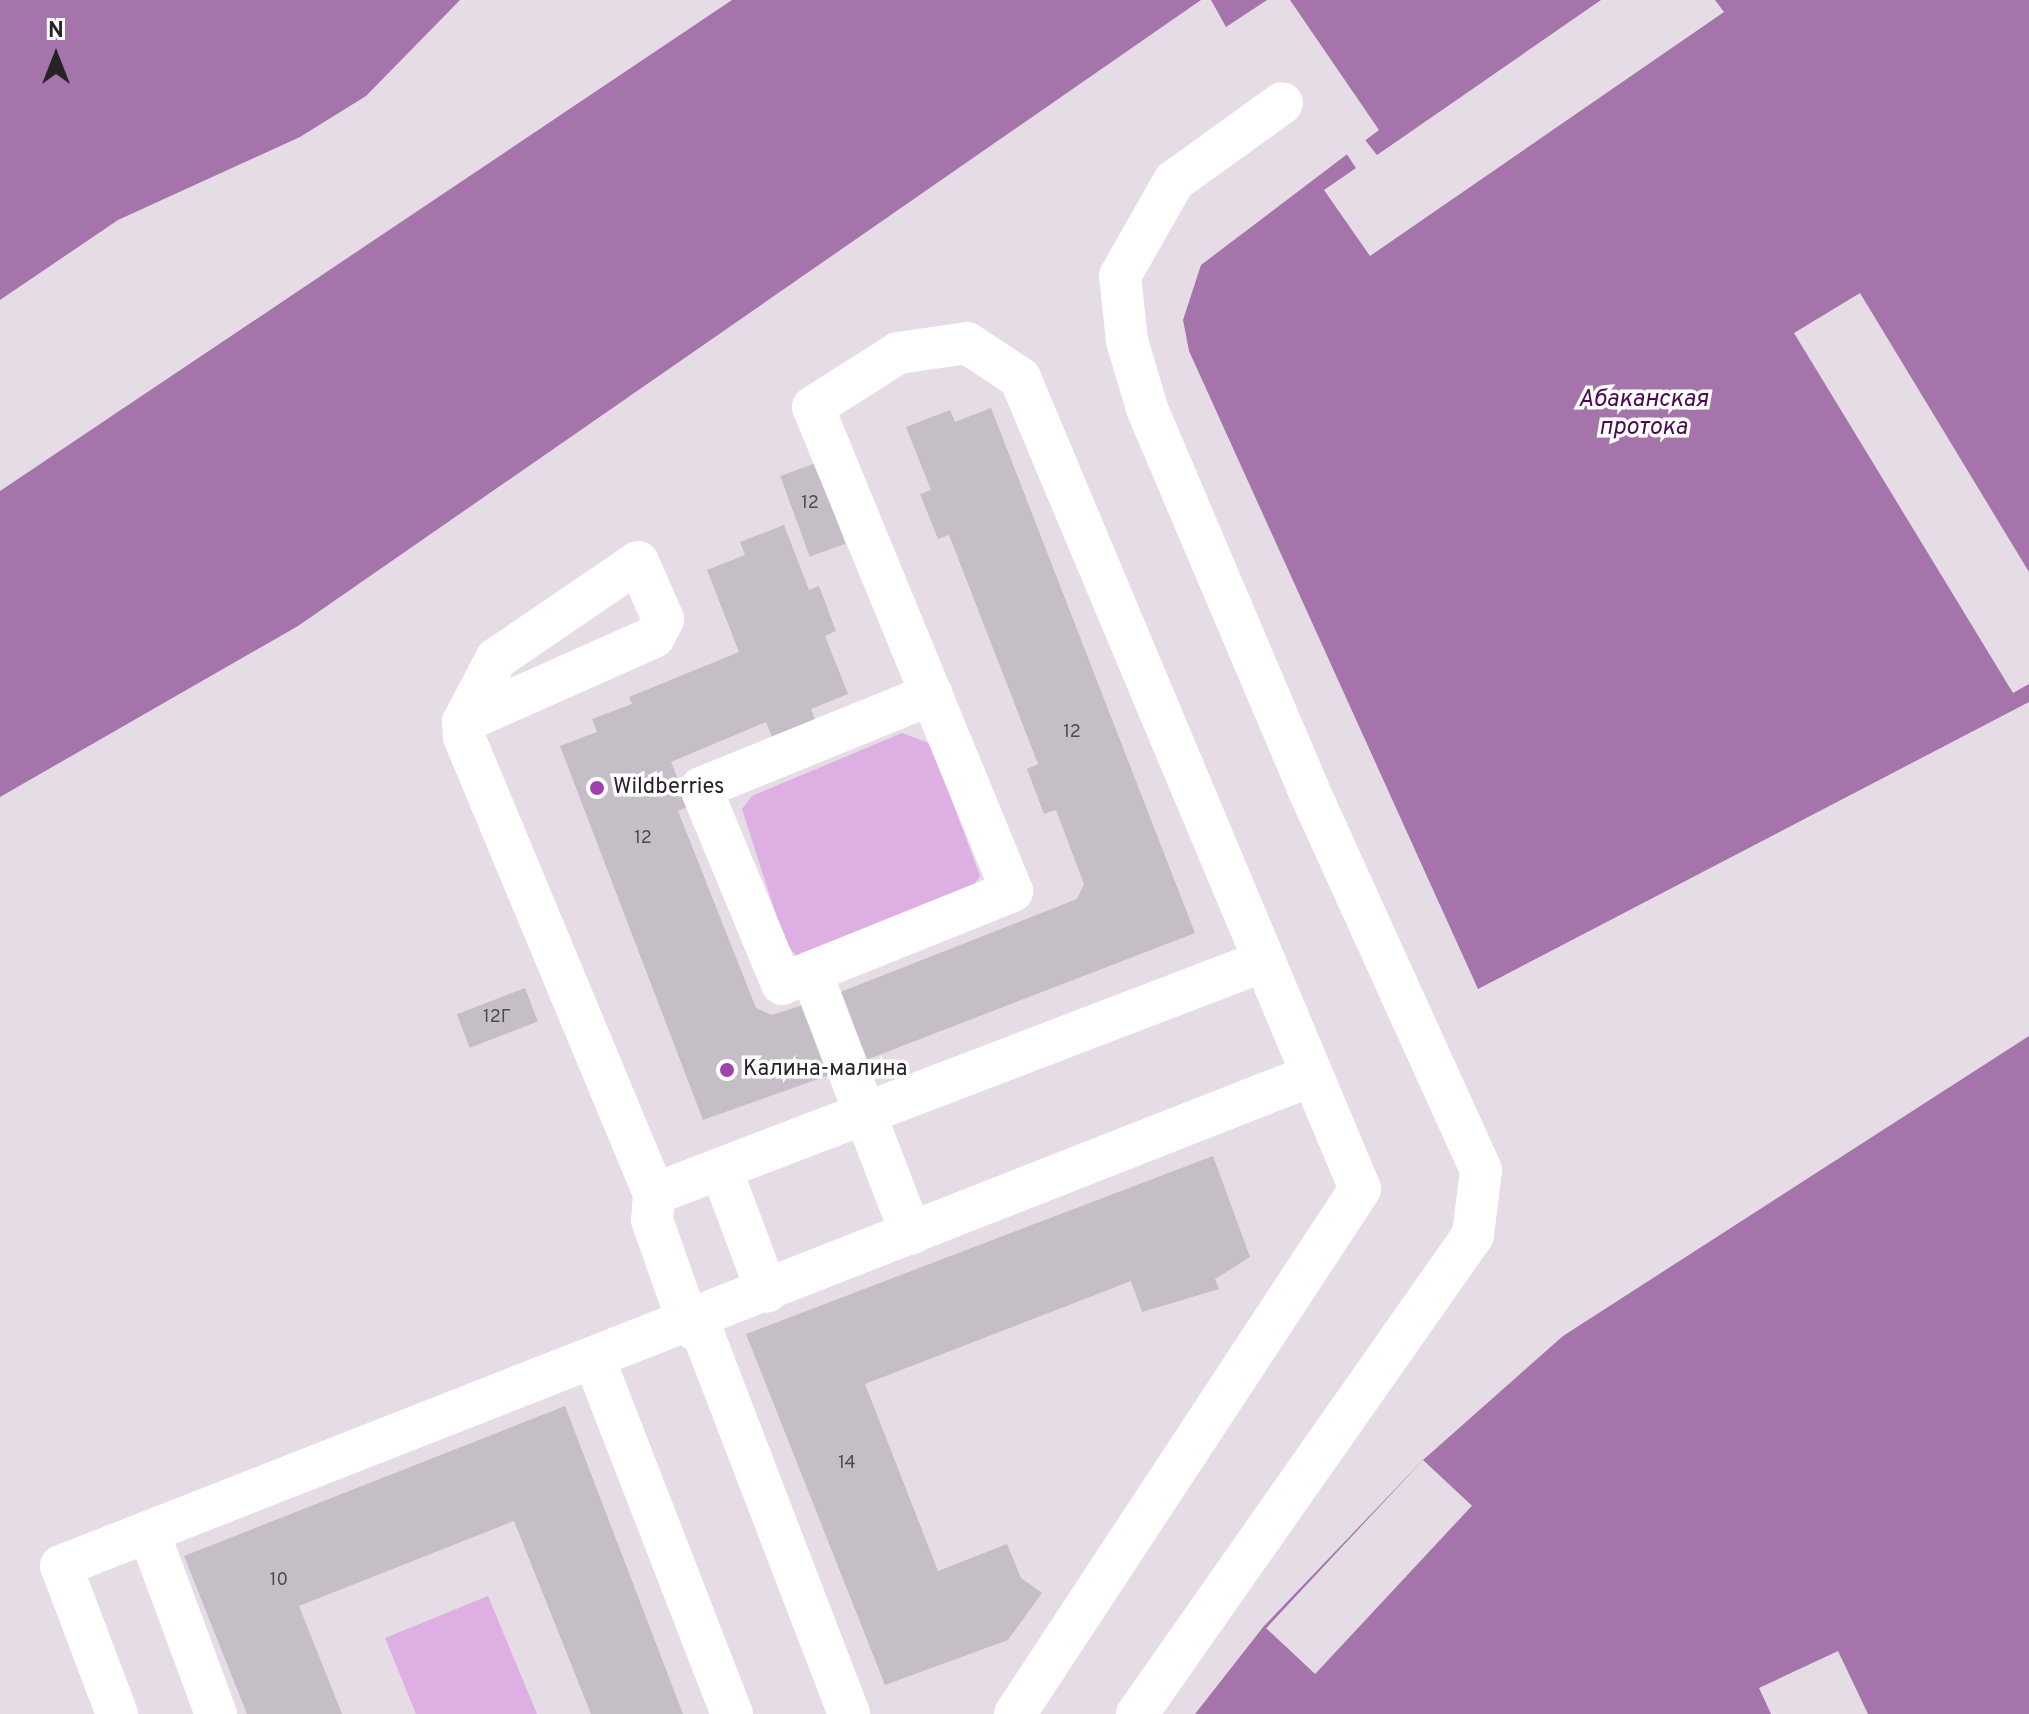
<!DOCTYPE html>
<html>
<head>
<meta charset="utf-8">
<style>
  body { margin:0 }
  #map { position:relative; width:2029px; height:1714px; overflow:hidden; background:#e5dce5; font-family:Overpass,sans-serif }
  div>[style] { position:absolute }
  .green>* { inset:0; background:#ddafe3 }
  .water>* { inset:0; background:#a574ab }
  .pier>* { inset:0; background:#e5dce5; transform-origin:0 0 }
  .building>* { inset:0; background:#c6bec7; transform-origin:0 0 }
  .minor>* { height:42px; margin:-21px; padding:0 21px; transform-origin:21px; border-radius:21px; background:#fff }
  .dots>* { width:22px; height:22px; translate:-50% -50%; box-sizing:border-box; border:4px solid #fff; border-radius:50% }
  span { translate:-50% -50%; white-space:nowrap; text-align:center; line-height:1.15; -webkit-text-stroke:7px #fff; paint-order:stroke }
  .number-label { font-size:18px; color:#4e494e }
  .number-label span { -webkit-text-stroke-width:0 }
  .poi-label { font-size:22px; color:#262226 }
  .left { translate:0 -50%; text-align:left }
  .water-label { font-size:24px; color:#4a0b52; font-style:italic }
  .north { position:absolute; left:16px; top:16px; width:80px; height:80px; -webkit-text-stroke:6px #fff; paint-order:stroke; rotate:0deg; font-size:22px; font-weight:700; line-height:32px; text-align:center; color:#262226 }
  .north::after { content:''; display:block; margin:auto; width:28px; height:36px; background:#262226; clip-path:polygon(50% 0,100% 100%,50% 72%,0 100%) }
</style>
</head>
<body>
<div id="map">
  <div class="green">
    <i style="clip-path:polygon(902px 733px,931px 744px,980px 876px,971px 889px,812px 958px,796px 955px,785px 943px,742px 809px,752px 796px)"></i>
    <i style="clip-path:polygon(488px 1596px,537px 1714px,416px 1714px,385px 1638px)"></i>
  </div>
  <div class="water">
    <i style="clip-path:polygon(0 0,460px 0,366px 96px,300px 137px,118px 220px,0 300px)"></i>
    <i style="clip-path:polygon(732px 0,1201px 0,298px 626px,0 797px,0 491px)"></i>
    <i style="clip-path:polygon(1211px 0,1267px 0,1226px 27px)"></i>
    <i style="clip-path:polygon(1290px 0,2029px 0,2029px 702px,1478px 989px,1189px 351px,1183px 320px,1201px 265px,1379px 130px)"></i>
    <i style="clip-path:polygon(2029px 1036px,2029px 1714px,1195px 1714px,1264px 1626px,1423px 1460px,1563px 1336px)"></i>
  </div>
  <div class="pier">
    <i style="clip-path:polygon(1601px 0,1715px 0,1724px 12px,1370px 256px,1324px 190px,1356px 168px,1346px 153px,1365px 140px,1377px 155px)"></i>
    <i style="clip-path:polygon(1860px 293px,2029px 572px,2029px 684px,2013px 693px,1794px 333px)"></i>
    <i style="left:1423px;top:1460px;width:67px;height:230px;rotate:43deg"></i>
    <i style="clip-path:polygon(1838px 1651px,1868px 1714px,1771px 1714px,1759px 1688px)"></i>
  </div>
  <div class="building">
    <i style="clip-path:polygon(991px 408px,1195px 933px,858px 1063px,833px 995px,1077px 899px,1084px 884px,1056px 810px,1044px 814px,1027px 769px,1038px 764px,949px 535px,938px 539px,920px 494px,931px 490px,906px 427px,950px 410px,955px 422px)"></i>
    <i style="left:816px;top:463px;width:86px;height:38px;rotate:70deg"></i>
    <i style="clip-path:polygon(784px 525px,809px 590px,819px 586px,836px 631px,825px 636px,848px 694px,811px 709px,815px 720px,772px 737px,766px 722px,671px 762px,689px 806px,678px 811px,756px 1008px,772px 1015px,813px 1002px,838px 1072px,703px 1120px,560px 746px,597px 732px,592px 719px,632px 704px,629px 697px,739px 652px,707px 570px,745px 555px,740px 542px)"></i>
    <i style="left:525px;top:988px;width:36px;height:73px;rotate:69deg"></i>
    <i style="clip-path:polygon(1213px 1156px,1250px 1257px,1215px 1279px,1219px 1289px,1142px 1312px,1131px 1281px,865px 1384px,938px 1571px,1007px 1544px,1021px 1578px,1042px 1593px,1008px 1640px,885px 1685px,746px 1334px)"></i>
    <i style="clip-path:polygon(565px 1406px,683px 1714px,591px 1714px,514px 1521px,299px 1606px,342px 1714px,247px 1714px,184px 1556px)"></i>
  </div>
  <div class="minor">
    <i style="left:463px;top:722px;width:209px;rotate:-24deg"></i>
    <i style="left:654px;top:637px;width:20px;rotate:-63deg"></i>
    <i style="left:663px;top:619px;width:62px;rotate:-113.7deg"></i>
    <i style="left:638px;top:562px;width:172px;rotate:145.7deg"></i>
    <i style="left:496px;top:659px;width:71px;rotate:117.6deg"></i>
    <i style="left:463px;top:722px;width:15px;rotate:86deg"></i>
    <i style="left:464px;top:737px;width:495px;rotate:67.4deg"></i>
    <i style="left:654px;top:1194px;width:26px;rotate:94deg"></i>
    <i style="left:652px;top:1220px;width:111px;rotate:70.6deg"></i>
    <i style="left:689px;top:1325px;width:19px;rotate:36deg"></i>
    <i style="left:704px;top:1336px;width:405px;rotate:69deg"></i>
    <i style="left:811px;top:972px;width:31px;rotate:158deg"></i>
    <i style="left:782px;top:984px;width:212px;rotate:-112.5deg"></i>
    <i style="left:701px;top:788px;width:249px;rotate:-22.1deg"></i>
    <i style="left:721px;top:1169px;width:131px;rotate:69.5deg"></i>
    <i style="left:654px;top:1194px;width:653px;rotate:-20.91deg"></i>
    <i style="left:911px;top:1234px;width:280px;rotate:-110.9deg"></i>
    <i style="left:811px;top:972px;width:217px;rotate:-21.9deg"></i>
    <i style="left:1012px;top:891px;width:523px;rotate:-112.35deg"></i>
    <i style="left:813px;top:407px;width:101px;rotate:-32.4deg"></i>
    <i style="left:898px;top:353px;width:70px;rotate:-8.2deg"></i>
    <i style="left:967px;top:343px;width:64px;rotate:33.4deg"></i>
    <i style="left:1020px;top:378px;width:879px;rotate:67.25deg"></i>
    <i style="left:1360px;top:1189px;width:628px;rotate:123.31deg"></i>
    <i style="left:595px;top:1361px;width:379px;rotate:68.8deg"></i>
    <i style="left:149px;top:1533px;width:193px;rotate:69.7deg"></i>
    <i style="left:117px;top:1714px;width:158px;rotate:-110.7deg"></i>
    <i style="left:61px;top:1566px;width:1342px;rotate:-21.42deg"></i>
    <i style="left:1137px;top:1714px;width:585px;rotate:-54.95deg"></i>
    <i style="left:1473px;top:1235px;width:65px;rotate:-83deg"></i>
    <i style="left:1481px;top:1170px;width:419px;rotate:-114.4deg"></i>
    <i style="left:1308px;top:788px;width:413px;rotate:-113deg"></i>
    <i style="left:1147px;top:408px;width:70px;rotate:-106.6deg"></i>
    <i style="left:1127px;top:341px;width:65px;rotate:-96.1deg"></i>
    <i style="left:1120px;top:276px;width:109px;rotate:-60.4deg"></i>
    <i style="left:1174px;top:181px;width:133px;rotate:-35.8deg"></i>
  </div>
  <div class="dots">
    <i style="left:597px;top:788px;background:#9f42ab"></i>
    <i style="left:727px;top:1070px;background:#9f42ab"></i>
  </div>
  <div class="number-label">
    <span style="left:810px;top:504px">12</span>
    <span style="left:1072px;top:733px">12</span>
    <span style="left:643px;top:839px">12</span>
    <span style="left:497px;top:1018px">12Г</span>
    <span style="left:847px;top:1464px">14</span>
    <span style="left:279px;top:1581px">10</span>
  </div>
  <div class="poi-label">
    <span class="left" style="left:613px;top:788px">Wildberries</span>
    <span class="left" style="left:743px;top:1070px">Калина-малина</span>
  </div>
  <div class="water-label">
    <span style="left:1643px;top:415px">Абаканская<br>протока</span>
  </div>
  <div class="north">N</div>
</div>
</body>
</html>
